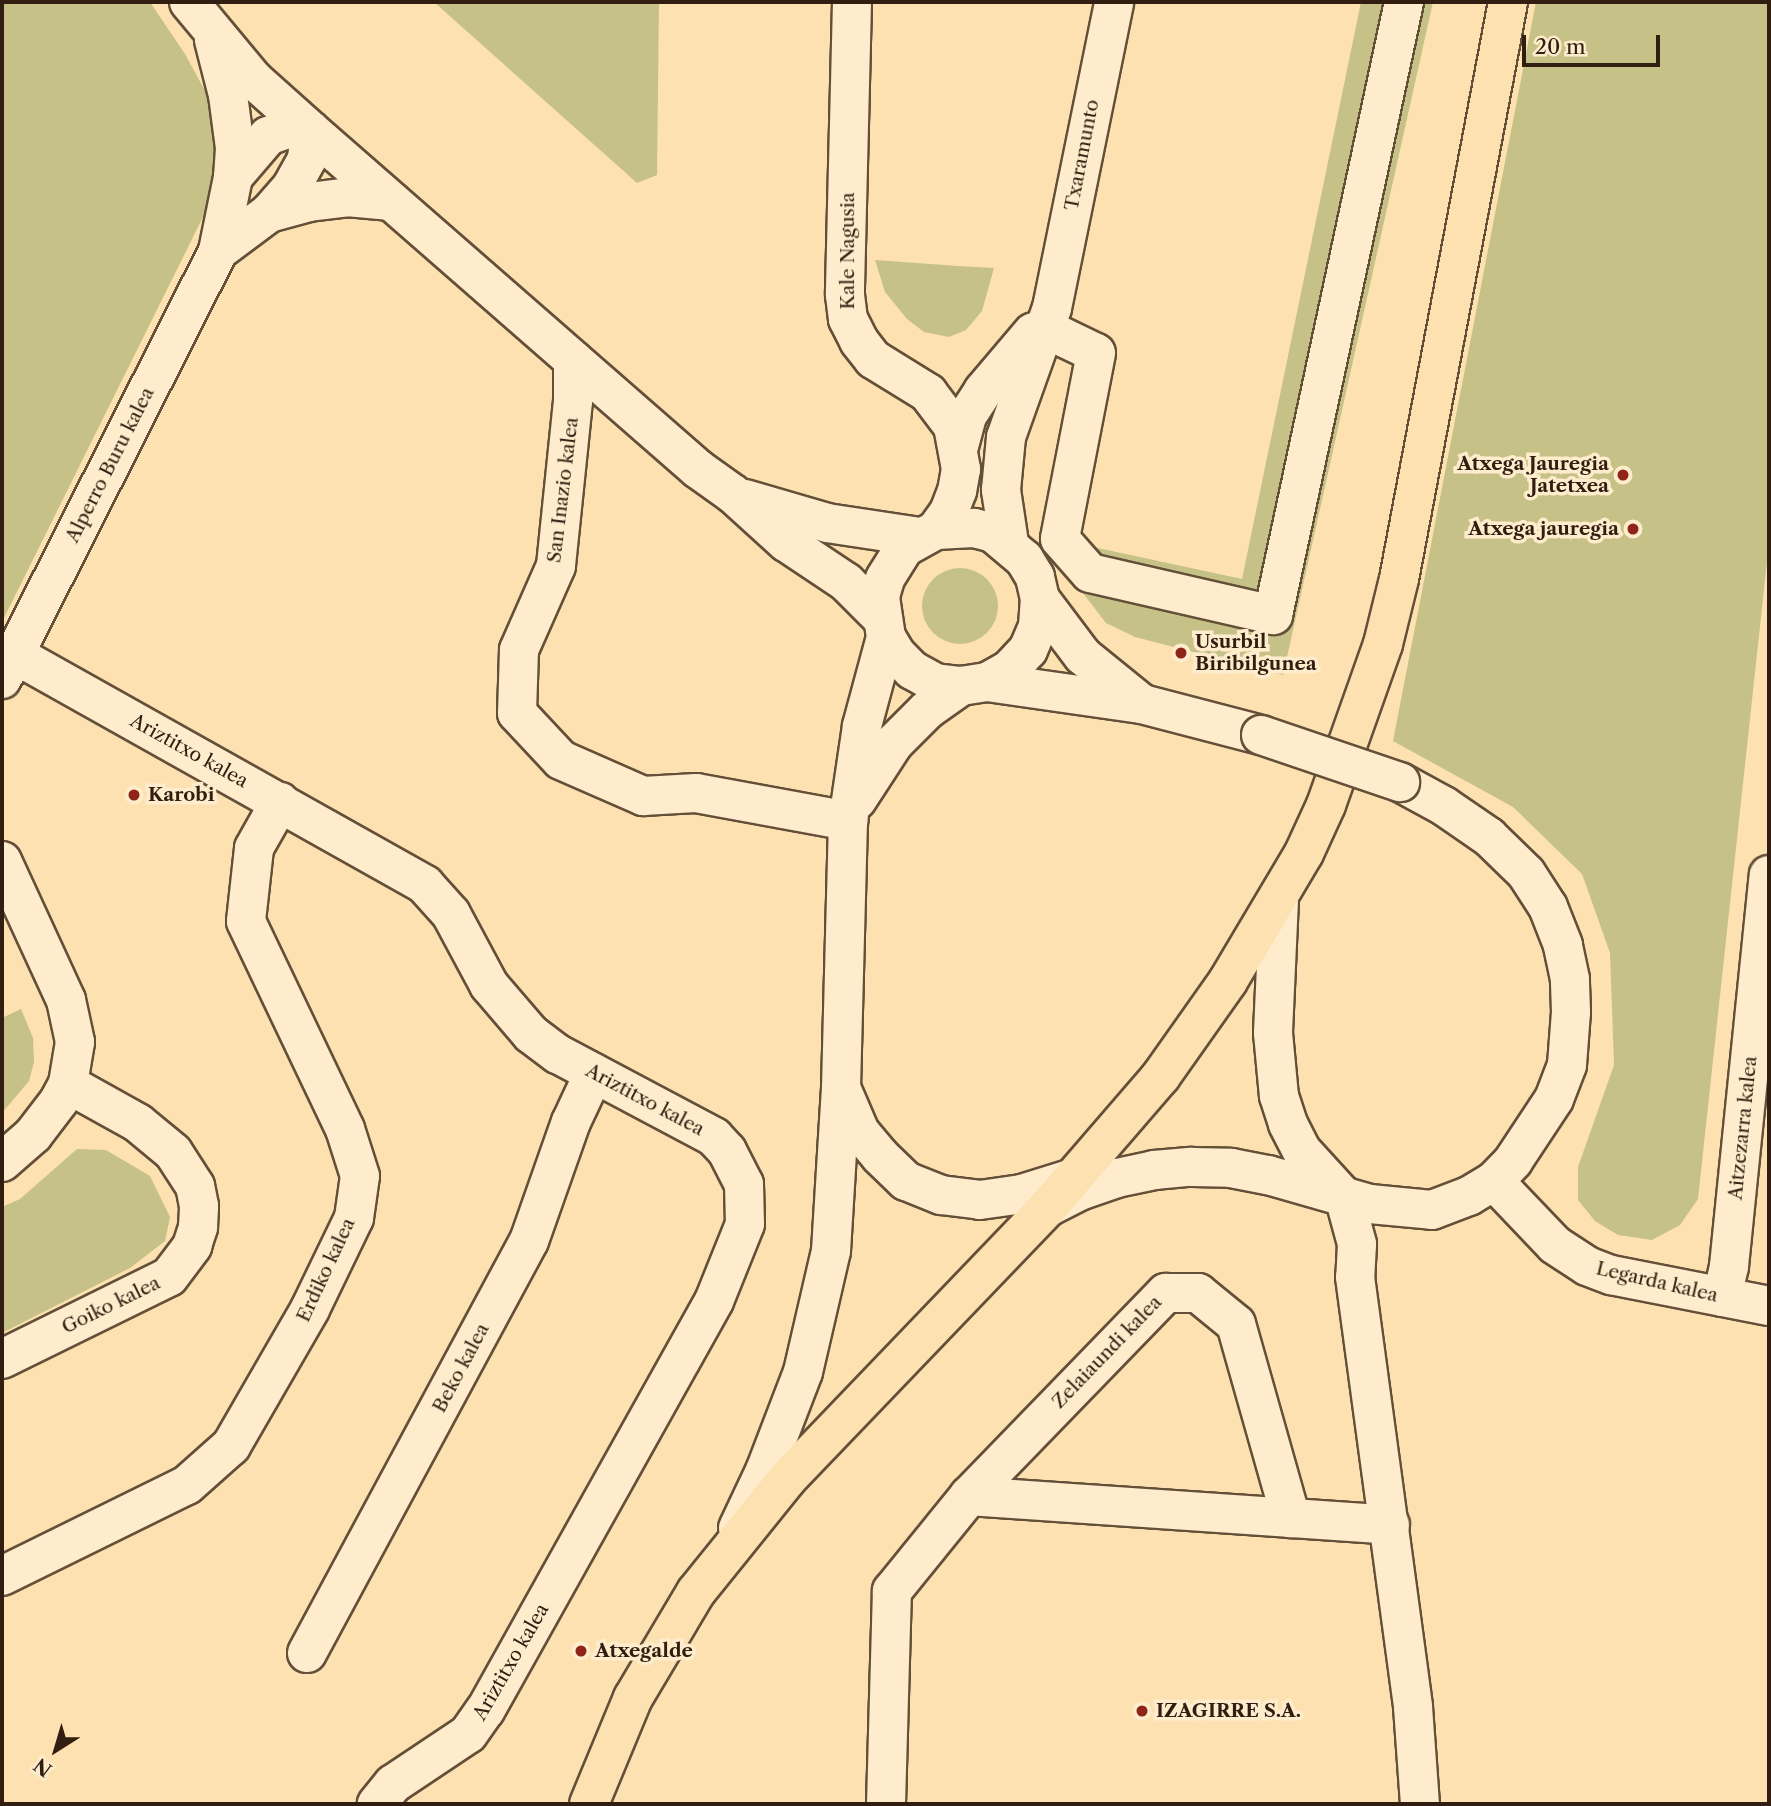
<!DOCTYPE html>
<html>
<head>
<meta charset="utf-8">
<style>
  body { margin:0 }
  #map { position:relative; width:1771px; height:1806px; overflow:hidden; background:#fee1b1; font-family:"Libre Caslon Text",serif }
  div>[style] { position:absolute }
  .green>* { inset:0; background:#c6c187 }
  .round { border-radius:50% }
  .roads { filter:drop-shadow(2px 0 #644f39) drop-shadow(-2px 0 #644f39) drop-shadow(0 2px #644f39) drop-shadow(0 -2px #644f39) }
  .street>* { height:38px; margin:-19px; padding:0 19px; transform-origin:19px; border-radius:19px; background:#feeccc }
  .highway>* { height:38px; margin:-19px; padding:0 19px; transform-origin:19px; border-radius:19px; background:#fee1b1 }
  .bridges { filter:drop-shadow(2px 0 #644f39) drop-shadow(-2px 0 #644f39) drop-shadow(0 2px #644f39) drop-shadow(0 -2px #644f39) }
  .street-bridge>* { height:38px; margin:-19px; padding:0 19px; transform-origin:19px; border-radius:19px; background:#feeccc }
  .dots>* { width:19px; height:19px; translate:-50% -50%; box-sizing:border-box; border:4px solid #feeccc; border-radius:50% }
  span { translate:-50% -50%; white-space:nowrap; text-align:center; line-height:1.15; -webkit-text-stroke:7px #feeccc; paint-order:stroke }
  .street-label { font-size:19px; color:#311e11 }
  .poi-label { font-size:19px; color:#311e11; font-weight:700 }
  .right { translate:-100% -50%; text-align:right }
  .left { translate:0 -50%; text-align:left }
  .frame { position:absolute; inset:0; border:4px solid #311e11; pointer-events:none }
  .north { position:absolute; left:21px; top:1715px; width:70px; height:70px; -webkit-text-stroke:5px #feeccc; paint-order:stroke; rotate:217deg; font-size:19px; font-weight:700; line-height:28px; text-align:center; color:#311e11 }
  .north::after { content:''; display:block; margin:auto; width:24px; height:32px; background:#311e11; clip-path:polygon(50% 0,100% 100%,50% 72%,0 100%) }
  .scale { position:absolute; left:1522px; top:35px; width:138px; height:32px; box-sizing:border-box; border:4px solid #311e11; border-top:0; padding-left:9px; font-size:21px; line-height:24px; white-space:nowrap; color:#311e11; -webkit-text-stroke:5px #feeccc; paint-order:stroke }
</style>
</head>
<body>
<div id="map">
  <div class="green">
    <i style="clip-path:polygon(2px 2px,150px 2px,185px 54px,209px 98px,217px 133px,216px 175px,203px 217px,2px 622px)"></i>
    <i style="clip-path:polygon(434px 2px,659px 2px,657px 175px,637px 183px)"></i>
    <i style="clip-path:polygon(1361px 2px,1433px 2px,1283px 675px,1135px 637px,1106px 623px,1083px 593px,1084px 545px,1242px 579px)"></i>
    <i style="clip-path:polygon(1536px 2px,1769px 2px,1769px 543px,1698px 1199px,1680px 1225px,1652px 1240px,1618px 1235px,1595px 1221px,1578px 1200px,1578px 1167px,1614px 1065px,1610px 953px,1582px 874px,1513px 807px,1393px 741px)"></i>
    <i style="clip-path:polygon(875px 260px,958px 266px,994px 268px,982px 311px,966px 330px,949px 337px,924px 332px,907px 319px,885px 292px)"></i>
    <i class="round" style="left:922px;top:568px;width:76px;height:76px"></i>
    <i style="clip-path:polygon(21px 1009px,33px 1038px,34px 1062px,29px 1081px,2px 1113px,2px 1018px)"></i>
    <i style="clip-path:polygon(77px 1149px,106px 1150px,150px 1176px,170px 1217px,165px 1241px,130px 1268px,2px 1333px,2px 1207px,20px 1199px)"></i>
  </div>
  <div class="roads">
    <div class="street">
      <i style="left:189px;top:2px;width:102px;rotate:50.2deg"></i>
      <i style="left:254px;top:80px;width:75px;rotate:41.8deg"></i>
      <i style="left:310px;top:130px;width:515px;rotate:41.14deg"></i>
      <i style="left:698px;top:469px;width:43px;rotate:35.5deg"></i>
      <i style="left:733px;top:494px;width:72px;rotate:42.2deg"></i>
      <i style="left:786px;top:542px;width:72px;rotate:33.7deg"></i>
      <i style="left:846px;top:582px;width:48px;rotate:45deg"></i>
      <i style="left:852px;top:2px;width:293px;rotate:91.4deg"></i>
      <i style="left:845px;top:295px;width:24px;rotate:83deg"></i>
      <i style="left:848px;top:319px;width:25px;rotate:63deg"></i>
      <i style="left:859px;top:341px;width:23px;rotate:52deg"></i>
      <i style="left:873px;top:359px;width:65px;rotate:31.7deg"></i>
      <i style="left:928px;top:393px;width:41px;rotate:52.9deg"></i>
      <i style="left:953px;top:426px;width:44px;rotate:79.5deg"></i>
      <i style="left:961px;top:469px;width:22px;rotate:100deg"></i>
      <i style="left:957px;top:491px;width:22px;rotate:111deg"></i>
      <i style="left:949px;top:512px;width:22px;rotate:126deg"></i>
      <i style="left:233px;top:177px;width:54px;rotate:-49.5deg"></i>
      <i style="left:268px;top:136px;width:23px;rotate:-20deg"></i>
      <i style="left:290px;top:128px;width:20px;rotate:6deg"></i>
      <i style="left:269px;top:213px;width:41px;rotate:-15.4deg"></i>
      <i style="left:309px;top:202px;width:38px;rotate:-7deg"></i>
      <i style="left:347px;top:197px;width:44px;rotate:5.2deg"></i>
      <i style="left:218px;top:251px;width:64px;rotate:-36.7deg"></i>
      <i style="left:269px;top:213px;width:33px;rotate:-49deg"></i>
      <i style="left:291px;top:188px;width:33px;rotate:-61deg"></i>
      <i style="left:307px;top:159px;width:29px;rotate:-84deg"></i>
      <i style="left:1046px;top:329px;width:55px;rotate:25.6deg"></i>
      <i style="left:1096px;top:353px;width:189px;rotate:101deg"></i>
      <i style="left:1060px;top:539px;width:45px;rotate:48.6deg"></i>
      <i style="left:1090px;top:573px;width:188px;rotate:12.9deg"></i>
      <i style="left:1273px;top:615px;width:627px;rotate:-77.94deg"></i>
      <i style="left:573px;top:360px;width:41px;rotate:90deg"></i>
      <i style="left:573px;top:401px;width:166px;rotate:95.9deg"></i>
      <i style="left:556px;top:566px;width:92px;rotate:113.8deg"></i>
      <i style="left:519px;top:650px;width:63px;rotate:91.8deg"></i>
      <i style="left:517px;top:713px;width:64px;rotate:46.9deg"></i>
      <i style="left:561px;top:760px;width:90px;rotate:23.7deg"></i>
      <i style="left:643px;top:796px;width:53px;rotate:-3.2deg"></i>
      <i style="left:696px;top:793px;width:155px;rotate:10.4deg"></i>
      <i style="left:959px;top:446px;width:31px;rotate:-75deg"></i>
      <i style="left:967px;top:416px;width:30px;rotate:-57deg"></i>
      <i style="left:983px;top:391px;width:77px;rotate:-49.7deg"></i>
      <i style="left:745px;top:499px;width:85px;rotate:16.3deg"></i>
      <i style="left:827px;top:523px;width:94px;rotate:8.6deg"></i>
      <i style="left:1009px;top:543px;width:54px;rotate:-98.6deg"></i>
      <i style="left:1001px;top:490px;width:53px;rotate:-84.6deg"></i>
      <i style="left:1006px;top:437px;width:137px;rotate:-70.4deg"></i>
      <i style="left:1052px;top:308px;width:312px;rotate:-78.5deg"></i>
      <i style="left:1040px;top:599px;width:71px;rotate:53deg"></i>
      <i style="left:1083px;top:656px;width:75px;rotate:39deg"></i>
      <i style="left:14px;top:654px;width:471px;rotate:29.3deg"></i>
      <i style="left:425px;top:885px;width:39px;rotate:48deg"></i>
      <i style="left:451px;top:914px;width:81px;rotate:61.8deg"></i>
      <i style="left:489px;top:985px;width:65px;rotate:49.4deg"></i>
      <i style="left:531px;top:1034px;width:34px;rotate:37deg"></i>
      <i style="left:558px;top:1054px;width:177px;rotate:28deg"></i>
      <i style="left:714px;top:1137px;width:19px;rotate:47deg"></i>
      <i style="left:727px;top:1151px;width:37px;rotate:63deg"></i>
      <i style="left:744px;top:1184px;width:40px;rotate:88.6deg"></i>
      <i style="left:745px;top:1224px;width:83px;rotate:111.9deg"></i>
      <i style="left:714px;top:1301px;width:469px;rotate:119.2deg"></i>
      <i style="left:485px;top:1710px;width:29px;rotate:125deg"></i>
      <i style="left:468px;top:1734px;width:90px;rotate:146.3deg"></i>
      <i style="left:393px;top:1784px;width:26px;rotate:129deg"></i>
      <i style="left:2px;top:679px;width:479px;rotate:-63.2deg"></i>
      <i style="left:218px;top:251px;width:76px;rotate:-78.5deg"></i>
      <i style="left:233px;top:177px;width:29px;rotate:-86deg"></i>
      <i style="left:235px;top:148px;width:53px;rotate:-97.5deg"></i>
      <i style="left:228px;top:95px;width:57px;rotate:-104.3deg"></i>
      <i style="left:987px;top:682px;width:26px;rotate:-29deg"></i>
      <i style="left:1010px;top:669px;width:26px;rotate:-47deg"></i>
      <i style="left:1028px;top:650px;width:26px;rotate:-67deg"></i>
      <i style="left:1038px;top:626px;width:27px;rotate:-86deg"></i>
      <i style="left:1040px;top:599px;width:23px;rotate:-103deg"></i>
      <i style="left:1035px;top:577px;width:21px;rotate:-121deg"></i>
      <i style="left:1024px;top:559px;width:40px;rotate:-140deg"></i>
      <i style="left:993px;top:533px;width:20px;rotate:-165deg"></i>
      <i style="left:974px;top:528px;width:38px;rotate:177deg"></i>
      <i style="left:936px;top:530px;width:37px;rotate:151deg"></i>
      <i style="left:904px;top:548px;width:36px;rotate:122deg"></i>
      <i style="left:885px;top:579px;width:19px;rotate:106deg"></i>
      <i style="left:880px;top:597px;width:40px;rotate:81.5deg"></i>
      <i style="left:886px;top:637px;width:21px;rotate:59deg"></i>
      <i style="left:897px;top:655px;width:21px;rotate:45deg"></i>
      <i style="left:912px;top:670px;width:26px;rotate:29deg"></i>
      <i style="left:935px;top:683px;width:26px;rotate:7deg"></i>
      <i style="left:961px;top:686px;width:26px;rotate:-9deg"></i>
      <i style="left:987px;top:682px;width:157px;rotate:8.1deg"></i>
      <i style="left:1142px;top:704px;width:123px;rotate:14.6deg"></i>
      <i style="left:857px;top:800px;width:68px;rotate:-57deg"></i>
      <i style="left:894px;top:743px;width:47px;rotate:-45deg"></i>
      <i style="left:927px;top:710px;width:42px;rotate:-35.2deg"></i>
      <i style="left:2px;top:861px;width:153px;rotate:65.3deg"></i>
      <i style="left:66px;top:1000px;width:43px;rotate:77.9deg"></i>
      <i style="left:75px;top:1042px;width:43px;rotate:99.5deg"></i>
      <i style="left:68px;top:1084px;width:19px;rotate:118deg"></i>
      <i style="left:59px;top:1101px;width:43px;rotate:127.4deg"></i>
      <i style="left:33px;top:1135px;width:41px;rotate:138.9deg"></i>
      <i style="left:1279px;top:900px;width:133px;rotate:92.6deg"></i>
      <i style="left:1273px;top:1033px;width:63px;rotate:84.6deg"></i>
      <i style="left:1279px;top:1096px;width:29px;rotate:72deg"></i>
      <i style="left:1288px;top:1124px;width:30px;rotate:63deg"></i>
      <i style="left:1302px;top:1151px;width:59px;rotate:47.7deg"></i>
      <i style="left:842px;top:1090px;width:46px;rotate:66.8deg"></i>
      <i style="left:860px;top:1132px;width:31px;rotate:50deg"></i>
      <i style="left:880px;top:1156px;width:36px;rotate:44deg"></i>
      <i style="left:906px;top:1181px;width:38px;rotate:22deg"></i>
      <i style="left:941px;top:1195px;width:39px;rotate:7deg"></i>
      <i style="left:980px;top:1200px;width:42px;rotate:-8.1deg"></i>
      <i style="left:1022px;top:1194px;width:53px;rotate:-17.4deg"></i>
      <i style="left:1494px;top:1181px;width:88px;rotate:46.4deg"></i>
      <i style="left:1555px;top:1245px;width:38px;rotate:33deg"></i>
      <i style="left:1587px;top:1266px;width:26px;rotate:21deg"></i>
      <i style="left:1611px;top:1275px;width:161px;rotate:11.1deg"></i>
      <i style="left:1344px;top:1196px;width:50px;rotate:74.8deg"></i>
      <i style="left:1357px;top:1244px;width:33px;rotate:93deg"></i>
      <i style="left:1355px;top:1277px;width:434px;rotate:82.3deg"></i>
      <i style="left:1413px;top:1707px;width:97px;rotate:85.9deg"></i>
      <i style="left:1048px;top:1207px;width:38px;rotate:-27deg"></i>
      <i style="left:1082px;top:1190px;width:37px;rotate:-19deg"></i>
      <i style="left:1117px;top:1178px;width:38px;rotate:-12deg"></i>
      <i style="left:1154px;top:1170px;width:38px;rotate:-5deg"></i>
      <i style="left:1192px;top:1167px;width:39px;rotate:1deg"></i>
      <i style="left:1231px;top:1168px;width:38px;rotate:11deg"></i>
      <i style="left:1268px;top:1175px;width:106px;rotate:15.9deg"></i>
      <i style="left:1370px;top:1204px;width:62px;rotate:5.5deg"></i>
      <i style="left:1432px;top:1210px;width:40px;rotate:-21deg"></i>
      <i style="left:1469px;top:1196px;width:29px;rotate:-31deg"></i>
      <i style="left:1494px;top:1181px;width:28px;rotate:-46deg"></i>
      <i style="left:1513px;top:1161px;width:74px;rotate:-56.5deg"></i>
      <i style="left:1554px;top:1099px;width:36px;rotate:-69deg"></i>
      <i style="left:1567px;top:1065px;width:53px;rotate:-85.7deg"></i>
      <i style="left:1571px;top:1012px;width:33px;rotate:-92deg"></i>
      <i style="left:1570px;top:979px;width:35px;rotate:-102deg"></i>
      <i style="left:1563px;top:945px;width:41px;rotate:-111.5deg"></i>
      <i style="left:1548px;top:907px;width:40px;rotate:-122.9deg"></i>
      <i style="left:1526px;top:873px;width:52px;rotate:-135.8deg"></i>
      <i style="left:1489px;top:837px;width:55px;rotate:-145.4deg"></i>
      <i style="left:1444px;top:806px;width:50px;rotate:-151.4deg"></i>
      <i style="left:1722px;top:1297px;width:32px;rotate:-77deg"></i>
      <i style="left:1729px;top:1266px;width:393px;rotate:-84.2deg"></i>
      <i style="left:2px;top:1359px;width:186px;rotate:-26.2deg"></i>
      <i style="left:169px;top:1277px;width:39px;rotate:-53deg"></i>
      <i style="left:192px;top:1246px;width:20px;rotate:-72deg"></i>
      <i style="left:198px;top:1227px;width:21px;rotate:-87deg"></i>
      <i style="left:199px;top:1206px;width:20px;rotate:-101deg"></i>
      <i style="left:195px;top:1186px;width:40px;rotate:-122.9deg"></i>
      <i style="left:173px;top:1152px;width:45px;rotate:-140.4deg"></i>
      <i style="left:138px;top:1123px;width:80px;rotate:-150.9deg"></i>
      <i style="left:969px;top:1496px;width:283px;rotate:-45.9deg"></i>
      <i style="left:1166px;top:1293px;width:32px"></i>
      <i style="left:1198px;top:1293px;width:49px;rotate:39.2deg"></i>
      <i style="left:1236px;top:1324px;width:202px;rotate:74.2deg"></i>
      <i style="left:738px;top:1528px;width:63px;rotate:-64.7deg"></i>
      <i style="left:765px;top:1471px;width:106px;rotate:-69deg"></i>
      <i style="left:803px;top:1372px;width:124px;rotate:-77deg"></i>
      <i style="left:831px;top:1251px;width:163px;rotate:-86.5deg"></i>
      <i style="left:841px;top:1088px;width:267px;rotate:-88.5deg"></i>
      <i style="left:848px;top:821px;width:96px;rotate:-81.6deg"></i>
      <i style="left:862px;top:726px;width:92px;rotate:-74.9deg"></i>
      <i style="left:2px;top:1576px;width:206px;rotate:-26.2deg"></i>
      <i style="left:187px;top:1485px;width:59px;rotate:-41.6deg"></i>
      <i style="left:231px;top:1446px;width:158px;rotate:-60deg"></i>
      <i style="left:310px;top:1309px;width:101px;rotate:-64.2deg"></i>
      <i style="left:354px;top:1218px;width:42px;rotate:-81.9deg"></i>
      <i style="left:360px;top:1176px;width:49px;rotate:-107.7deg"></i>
      <i style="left:345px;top:1129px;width:230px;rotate:-115.5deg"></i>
      <i style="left:246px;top:921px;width:73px;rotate:-83.7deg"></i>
      <i style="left:254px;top:848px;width:53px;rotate:-60.5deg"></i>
      <i style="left:307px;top:1653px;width:468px;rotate:-61.7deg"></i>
      <i style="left:529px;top:1241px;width:126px;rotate:-70.6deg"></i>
      <i style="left:571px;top:1122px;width:54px;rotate:-64.9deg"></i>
      <i style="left:886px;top:1804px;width:213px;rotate:-88.4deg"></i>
      <i style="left:892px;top:1591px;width:122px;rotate:-51deg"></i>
      <i style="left:969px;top:1496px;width:422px;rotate:3.9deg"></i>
    </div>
    <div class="highway">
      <i style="left:589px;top:1804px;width:115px;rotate:-67.5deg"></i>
      <i style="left:633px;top:1698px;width:123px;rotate:-59.3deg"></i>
      <i style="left:696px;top:1592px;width:146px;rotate:-51.1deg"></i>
      <i style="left:788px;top:1478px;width:376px;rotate:-46.2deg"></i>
      <i style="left:1048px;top:1207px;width:173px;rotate:-49.2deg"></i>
      <i style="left:1161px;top:1076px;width:116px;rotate:-54.8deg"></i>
      <i style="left:1228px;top:981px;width:149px;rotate:-59.3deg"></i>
      <i style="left:1304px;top:853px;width:53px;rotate:-65.4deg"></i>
      <i style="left:1326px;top:805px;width:171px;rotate:-70.5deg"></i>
      <i style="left:1383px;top:644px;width:67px;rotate:-76.2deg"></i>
      <i style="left:1399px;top:579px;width:587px;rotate:-79.3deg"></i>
    </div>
  </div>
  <div class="bridges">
    <div class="street-bridge">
      <i style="left:1261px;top:735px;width:147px;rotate:18.7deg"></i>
    </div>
  </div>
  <div class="dots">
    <i style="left:1623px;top:475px;background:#8f2418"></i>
    <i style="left:1633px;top:529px;background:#8f2418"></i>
    <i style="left:1181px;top:653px;background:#8f2418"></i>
    <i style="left:134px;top:795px;background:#8f2418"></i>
    <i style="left:581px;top:1651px;background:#8f2418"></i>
    <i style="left:1142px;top:1711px;background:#8f2418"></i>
  </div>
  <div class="street-label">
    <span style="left:1082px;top:155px;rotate:-79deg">Txaramunto</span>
    <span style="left:848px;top:251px;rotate:-90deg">Kale Nagusia</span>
    <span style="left:110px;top:465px;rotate:-63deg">Alperro Buru kalea</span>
    <span style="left:563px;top:490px;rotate:-83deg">San Inazio kalea</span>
    <span style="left:189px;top:751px;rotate:29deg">Ariztitxo kalea</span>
    <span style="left:645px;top:1100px;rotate:28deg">Ariztitxo kalea</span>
    <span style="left:1743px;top:1128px;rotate:-84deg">Aitzezarra kalea</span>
    <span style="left:326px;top:1270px;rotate:-65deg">Erdiko kalea</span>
    <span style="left:1657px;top:1282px;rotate:13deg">Legarda kalea</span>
    <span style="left:111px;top:1305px;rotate:-26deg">Goiko kalea</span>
    <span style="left:1107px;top:1352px;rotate:-46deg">Zelaiaundi kalea</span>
    <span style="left:461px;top:1368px;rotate:-62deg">Beko kalea</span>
    <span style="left:511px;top:1662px;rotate:-60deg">Ariztitxo kalea</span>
  </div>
  <div class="poi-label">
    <span class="right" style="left:1609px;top:475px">Atxega Jauregia<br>Jatetxea</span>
    <span class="right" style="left:1619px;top:529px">Atxega jauregia</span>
    <span class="left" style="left:1195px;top:653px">Usurbil<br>Biribilgunea</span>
    <span class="left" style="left:148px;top:795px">Karobi</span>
    <span class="left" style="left:595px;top:1651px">Atxegalde</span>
    <span class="left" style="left:1156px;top:1711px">IZAGIRRE S.A.</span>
  </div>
  <div class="frame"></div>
  <div class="north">N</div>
  <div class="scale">20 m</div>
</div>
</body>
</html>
